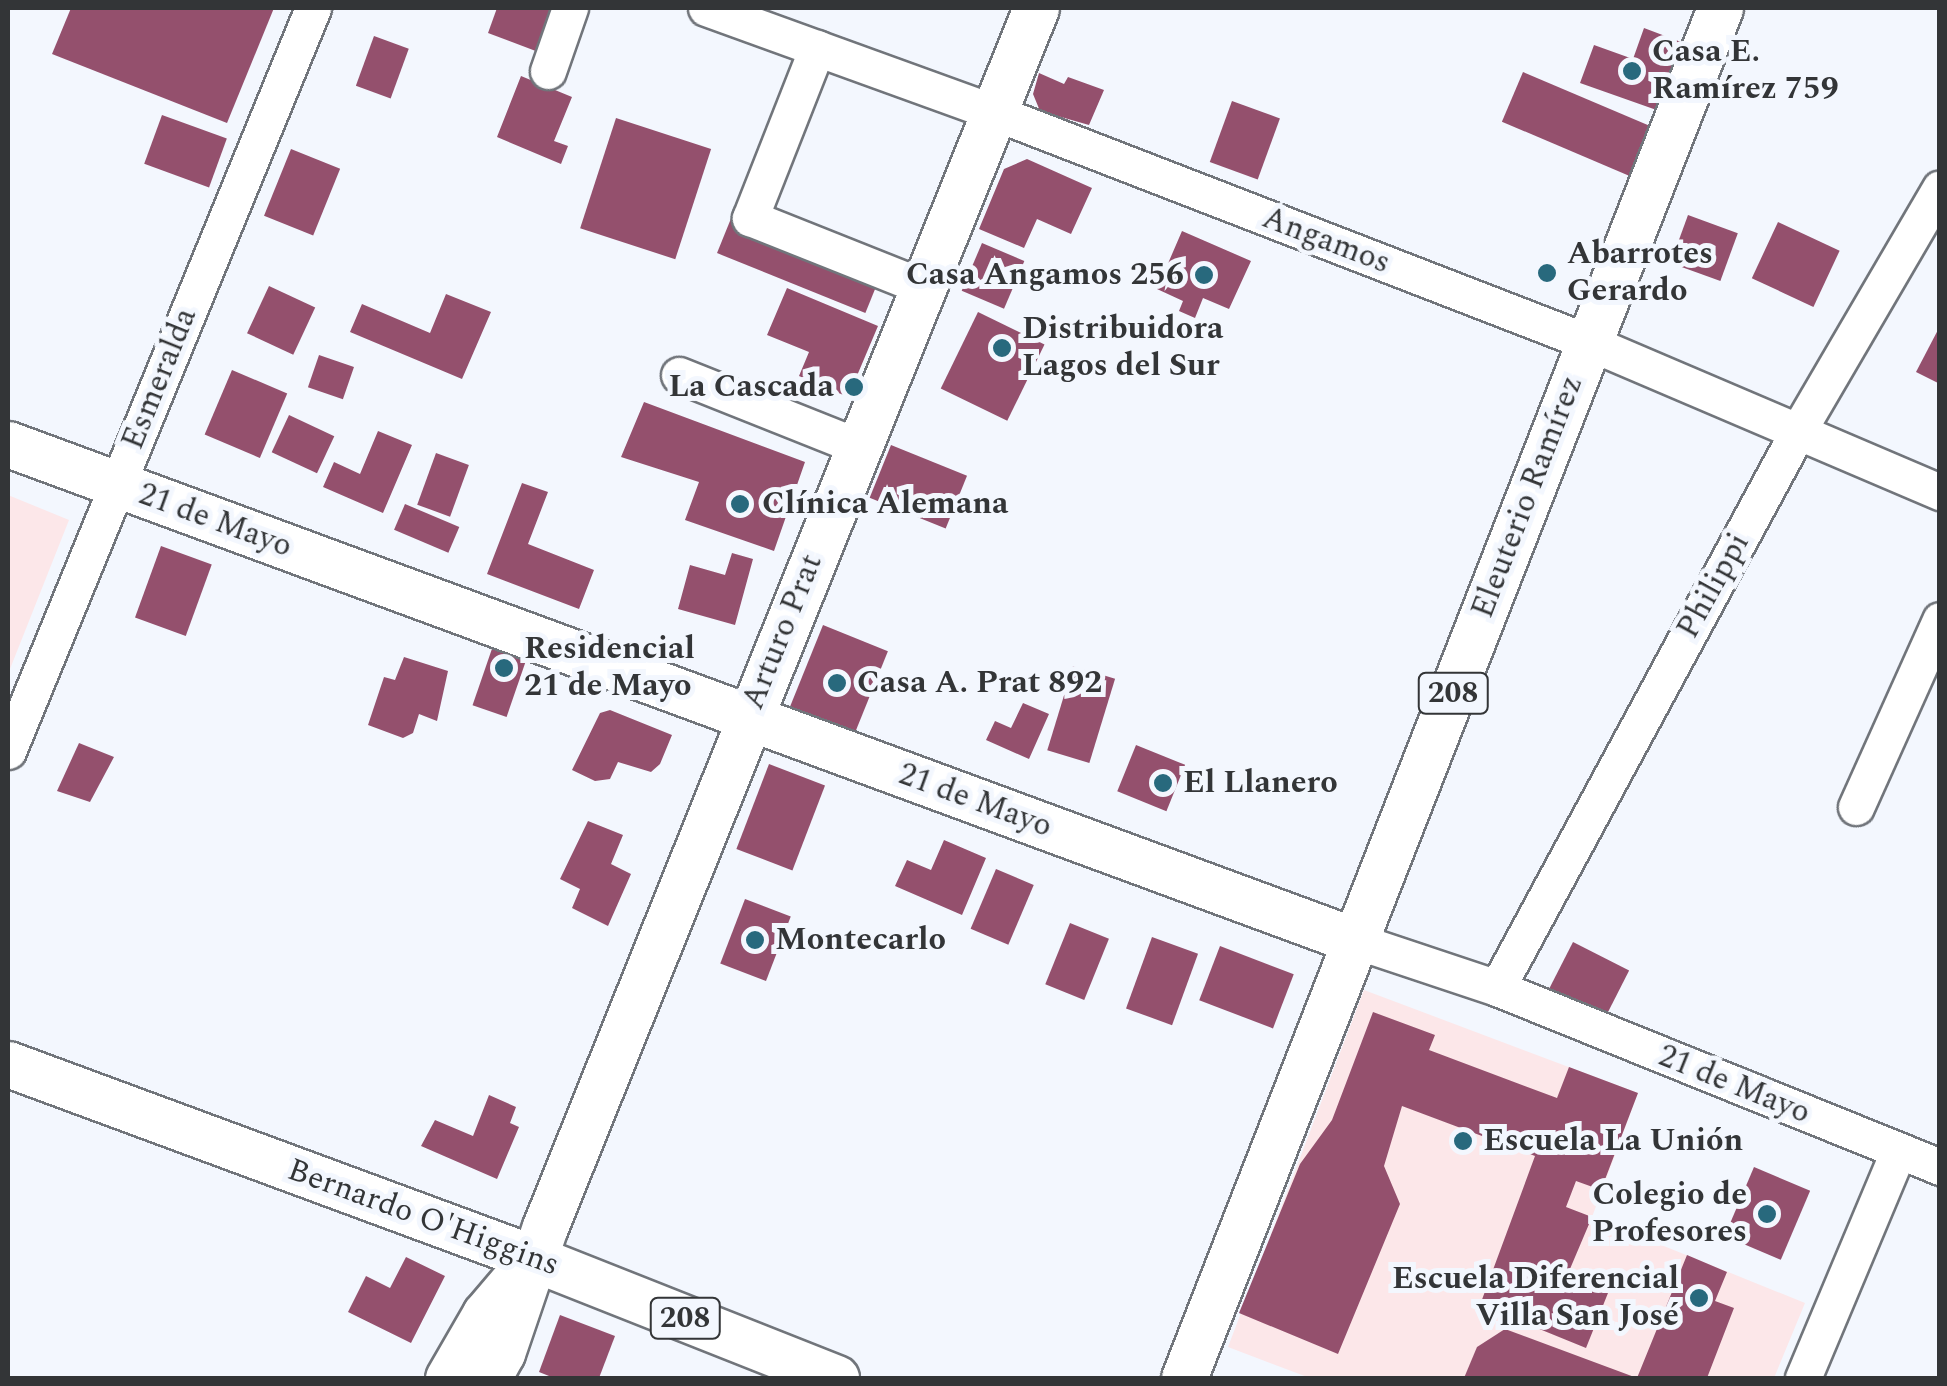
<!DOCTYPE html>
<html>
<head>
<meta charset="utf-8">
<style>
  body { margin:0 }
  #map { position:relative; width:1947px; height:1386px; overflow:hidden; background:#f3f7fe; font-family:Spectral,serif }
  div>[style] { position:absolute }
  .education>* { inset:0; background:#fce7e9 }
  .building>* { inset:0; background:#94506d; transform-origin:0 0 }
  .roads { filter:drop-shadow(2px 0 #71757b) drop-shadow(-2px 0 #71757b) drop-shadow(0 2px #71757b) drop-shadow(0 -2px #71757b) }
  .minor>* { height:35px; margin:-17.5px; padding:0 17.5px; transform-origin:17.5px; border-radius:17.5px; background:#fff }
  .major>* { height:45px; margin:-22.5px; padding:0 22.5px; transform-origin:22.5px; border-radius:22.5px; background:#fff }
  .dots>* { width:28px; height:28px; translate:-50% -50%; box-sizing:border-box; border:5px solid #f3f7fe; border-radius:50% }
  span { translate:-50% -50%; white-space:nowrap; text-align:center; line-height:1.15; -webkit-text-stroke:10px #f3f7fe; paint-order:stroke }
  .shield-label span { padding:2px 8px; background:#f3f7fe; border:2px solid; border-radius:8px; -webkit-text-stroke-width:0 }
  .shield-label { font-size:30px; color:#333537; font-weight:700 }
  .poi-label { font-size:32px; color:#333537; font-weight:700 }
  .left { translate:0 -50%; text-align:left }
  .right { translate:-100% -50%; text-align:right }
  .street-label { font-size:32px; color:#333537 }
  .frame { position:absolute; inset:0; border:10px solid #333537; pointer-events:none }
</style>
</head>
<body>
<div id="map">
  <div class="education">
    <i style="clip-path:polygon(8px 495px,69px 520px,8px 674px)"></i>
    <i style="clip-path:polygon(1364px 990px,1638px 1093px,1592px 1217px,1805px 1303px,1774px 1378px,1310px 1378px,1228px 1347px)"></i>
  </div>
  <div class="building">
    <i style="clip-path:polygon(71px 8px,274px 8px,227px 123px,52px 54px)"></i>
    <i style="clip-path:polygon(497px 8px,544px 8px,556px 12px,541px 53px,488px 33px)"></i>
    <i style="clip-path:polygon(1644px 28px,1689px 45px,1665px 113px,1580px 83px,1594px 45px,1633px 59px)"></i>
    <i style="left:374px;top:36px;width:37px;height:53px;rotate:20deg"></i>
    <i style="left:1523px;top:72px;width:147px;height:54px;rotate:23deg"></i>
    <i style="clip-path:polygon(1039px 73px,1064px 84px,1068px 77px,1104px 90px,1089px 125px,1040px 111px,1033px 94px)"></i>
    <i style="clip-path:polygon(521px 76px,572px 97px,554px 141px,568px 146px,561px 164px,497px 137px)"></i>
    <i style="left:1232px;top:101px;width:51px;height:65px;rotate:20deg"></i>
    <i style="left:162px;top:115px;width:69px;height:52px;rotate:20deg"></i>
    <i style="left:616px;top:118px;width:100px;height:116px;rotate:18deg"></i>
    <i style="left:291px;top:149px;width:53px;height:72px;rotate:22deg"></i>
    <i style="clip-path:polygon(1027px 159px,1092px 188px,1071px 234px,1037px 219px,1024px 248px,979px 229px,1004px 169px)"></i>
    <i style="left:1688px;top:215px;width:53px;height:51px;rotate:20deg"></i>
    <i style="left:732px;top:216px;width:160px;height:40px;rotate:22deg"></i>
    <i style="left:1778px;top:222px;width:68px;height:62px;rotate:25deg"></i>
    <i style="clip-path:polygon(1182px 231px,1251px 261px,1229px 309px,1203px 298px,1195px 318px,1179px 311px,1183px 301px,1157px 289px)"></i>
    <i style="left:982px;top:243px;width:46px;height:52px;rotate:23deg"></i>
    <i style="left:269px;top:286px;width:51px;height:52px;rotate:25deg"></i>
    <i style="clip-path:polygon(787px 288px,878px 326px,848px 397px,799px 376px,809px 352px,767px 335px)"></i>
    <i style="clip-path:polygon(446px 294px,491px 312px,462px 379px,350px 332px,362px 304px,430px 333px)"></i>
    <i style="left:978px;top:312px;width:74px;height:85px;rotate:26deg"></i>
    <i style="clip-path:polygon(1940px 326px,1940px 384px,1916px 372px)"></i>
    <i style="left:319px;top:355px;width:37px;height:34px;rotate:19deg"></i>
    <i style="left:232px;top:370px;width:60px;height:70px;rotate:23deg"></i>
    <i style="clip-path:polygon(644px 402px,805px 462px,774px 551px,685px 520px,699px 482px,621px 457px)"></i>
    <i style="left:289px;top:415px;width:50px;height:41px;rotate:25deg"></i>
    <i style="clip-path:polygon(378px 431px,412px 445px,383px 513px,323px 487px,334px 462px,360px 474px)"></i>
    <i style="left:891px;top:445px;width:82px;height:57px;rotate:22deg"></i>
    <i style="left:436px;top:453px;width:35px;height:55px;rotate:20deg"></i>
    <i style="clip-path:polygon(522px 483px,548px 492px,528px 544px,594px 570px,579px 609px,487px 574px)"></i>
    <i style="left:405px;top:504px;width:59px;height:28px;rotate:23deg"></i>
    <i style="left:161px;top:546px;width:54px;height:76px;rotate:20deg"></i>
    <i style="clip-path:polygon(732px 553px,753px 559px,735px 625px,678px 609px,690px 565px,725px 575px)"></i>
    <i style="left:823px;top:625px;width:70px;height:97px;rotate:22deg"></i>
    <i style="left:495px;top:640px;width:36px;height:69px;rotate:19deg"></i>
    <i style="clip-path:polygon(404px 657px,448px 671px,437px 721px,419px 714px,413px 733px,403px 738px,368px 725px,384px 677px,395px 680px)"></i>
    <i style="left:1073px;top:666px;width:44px;height:88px;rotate:17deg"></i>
    <i style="clip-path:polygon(1023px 703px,1049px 714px,1029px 759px,986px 740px,995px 721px,1011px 728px)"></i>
    <i style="clip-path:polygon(610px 710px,672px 735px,660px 764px,651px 772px,618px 762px,610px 779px,595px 781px,572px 770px,600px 713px)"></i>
    <i style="clip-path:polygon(79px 743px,114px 757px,90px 802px,57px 791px)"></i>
    <i style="left:1136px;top:745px;width:53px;height:50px;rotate:22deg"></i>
    <i style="left:769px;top:764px;width:60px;height:91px;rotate:21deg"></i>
    <i style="clip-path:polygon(588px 821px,623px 835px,611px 864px,631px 874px,608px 926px,572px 908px,580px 889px,560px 879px)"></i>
    <i style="clip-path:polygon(944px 840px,986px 858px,962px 915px,895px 886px,907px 860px,931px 870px)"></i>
    <i style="left:996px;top:869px;width:41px;height:65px;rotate:23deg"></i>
    <i style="left:745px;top:899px;width:49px;height:69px;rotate:21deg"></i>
    <i style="left:1070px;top:923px;width:42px;height:66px;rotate:22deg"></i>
    <i style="left:1152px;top:937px;width:49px;height:76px;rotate:20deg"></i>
    <i style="left:1573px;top:942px;width:63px;height:59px;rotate:27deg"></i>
    <i style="left:1220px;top:946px;width:79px;height:58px;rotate:21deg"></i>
    <i style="clip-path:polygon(1373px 1012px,1435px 1035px,1429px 1050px,1557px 1098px,1569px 1067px,1638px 1093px,1601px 1190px,1576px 1181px,1566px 1207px,1592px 1217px,1567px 1276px,1608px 1293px,1586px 1348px,1480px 1305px,1535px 1156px,1402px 1106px,1384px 1166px,1400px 1204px,1338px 1354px,1239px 1313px,1300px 1164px,1332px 1120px)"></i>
    <i style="clip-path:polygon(489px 1095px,516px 1107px,510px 1123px,519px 1127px,497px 1179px,421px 1146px,435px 1120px,473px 1136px)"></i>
    <i style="left:1754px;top:1167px;width:61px;height:75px;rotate:23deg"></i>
    <i style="clip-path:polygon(1687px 1255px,1727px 1272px,1715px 1301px,1734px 1308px,1707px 1378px,1637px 1378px)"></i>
    <i style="clip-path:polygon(406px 1257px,445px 1276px,411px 1343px,348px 1312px,366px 1276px,390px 1288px)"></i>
    <i style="clip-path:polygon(560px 1315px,615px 1336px,599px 1378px,554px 1378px,539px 1372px)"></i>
    <i style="clip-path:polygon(1505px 1329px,1637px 1378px,1464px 1378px,1477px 1347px)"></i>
  </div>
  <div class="roads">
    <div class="minor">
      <i style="left:706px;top:8px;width:303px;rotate:19.9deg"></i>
      <i style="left:991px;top:111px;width:640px;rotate:21.15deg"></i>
      <i style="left:1588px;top:342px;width:383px;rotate:23.1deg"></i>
      <i style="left:817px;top:48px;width:183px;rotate:111.5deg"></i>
      <i style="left:750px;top:218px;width:184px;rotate:21.7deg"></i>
      <i style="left:548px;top:71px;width:67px;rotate:-70.8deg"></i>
      <i style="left:679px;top:375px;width:192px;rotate:21.7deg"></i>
      <i style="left:8px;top:751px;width:803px;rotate:-67.68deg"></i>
      <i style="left:1856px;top:807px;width:205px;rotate:-65.8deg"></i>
      <i style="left:1356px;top:941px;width:149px;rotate:18.4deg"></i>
      <i style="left:1497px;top:988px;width:478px;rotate:22deg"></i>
      <i style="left:1497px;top:988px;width:633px;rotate:-61.61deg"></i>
      <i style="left:1798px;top:431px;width:281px;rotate:-59.7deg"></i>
      <i style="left:1803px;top:1378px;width:245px;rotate:-67.2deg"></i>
    </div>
    <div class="major">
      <i style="left:8px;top:444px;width:1437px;rotate:20.24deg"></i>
      <i style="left:8px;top:1064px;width:560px;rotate:20.28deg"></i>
      <i style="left:533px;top:1258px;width:326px;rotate:21.6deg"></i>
      <i style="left:448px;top:1378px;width:74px;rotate:-60deg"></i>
      <i style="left:485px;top:1314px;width:43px;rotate:-49.7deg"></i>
      <i style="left:488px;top:1378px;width:29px;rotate:-61deg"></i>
      <i style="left:502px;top:1353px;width:133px;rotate:-71.2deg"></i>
      <i style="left:545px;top:1227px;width:1314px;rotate:-68.06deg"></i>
      <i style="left:1184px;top:1378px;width:1471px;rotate:-68.63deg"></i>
    </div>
  </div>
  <div class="dots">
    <i style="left:1632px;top:71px;background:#28697d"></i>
    <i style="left:1547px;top:273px;background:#28697d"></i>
    <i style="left:1204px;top:275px;background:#28697d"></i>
    <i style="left:1002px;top:348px;background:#28697d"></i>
    <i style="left:854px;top:387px;background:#28697d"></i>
    <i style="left:740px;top:504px;background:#28697d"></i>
    <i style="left:504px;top:668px;background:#28697d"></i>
    <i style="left:837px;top:683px;background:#28697d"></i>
    <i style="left:1163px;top:783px;background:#28697d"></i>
    <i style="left:755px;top:940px;background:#28697d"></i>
    <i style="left:1463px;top:1141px;background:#28697d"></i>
    <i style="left:1767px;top:1214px;background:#28697d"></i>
    <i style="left:1699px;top:1298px;background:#28697d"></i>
  </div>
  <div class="shield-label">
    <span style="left:1453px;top:693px">208</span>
    <span style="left:685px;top:1318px">208</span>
  </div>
  <div class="poi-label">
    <span class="left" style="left:1652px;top:71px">Casa E.<br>Ramírez 759</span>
    <span class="left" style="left:1567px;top:273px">Abarrotes<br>Gerardo</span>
    <span class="right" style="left:1184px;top:275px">Casa Angamos 256</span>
    <span class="left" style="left:1022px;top:348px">Distribuidora<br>Lagos del Sur</span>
    <span class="right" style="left:834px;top:387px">La Cascada</span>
    <span class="left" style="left:762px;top:504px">Clínica Alemana</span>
    <span class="left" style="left:524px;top:668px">Residencial<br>21 de Mayo</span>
    <span class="left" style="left:857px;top:683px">Casa A. Prat 892</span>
    <span class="left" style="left:1183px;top:783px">El Llanero</span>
    <span class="left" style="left:775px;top:940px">Montecarlo</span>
    <span class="left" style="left:1483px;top:1141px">Escuela La Unión</span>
    <span class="right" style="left:1747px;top:1214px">Colegio de<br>Profesores</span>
    <span class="right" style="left:1679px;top:1298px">Escuela Diferencial<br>Villa San José</span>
  </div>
  <div class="street-label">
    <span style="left:1326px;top:241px;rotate:21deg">Angamos</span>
    <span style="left:160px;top:379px;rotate:-68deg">Esmeralda</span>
    <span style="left:1528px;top:497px;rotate:-69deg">Eleuterio Ramírez</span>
    <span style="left:215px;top:521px;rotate:20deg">21 de Mayo</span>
    <span style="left:1714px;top:586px;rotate:-61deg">Philippi</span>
    <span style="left:783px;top:632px;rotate:-68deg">Arturo Prat</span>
    <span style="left:975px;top:801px;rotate:20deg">21 de Mayo</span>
    <span style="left:1734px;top:1085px;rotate:22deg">21 de Mayo</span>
    <span style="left:423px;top:1218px;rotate:20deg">Bernardo O'Higgins</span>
  </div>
  <div class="frame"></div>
</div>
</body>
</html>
